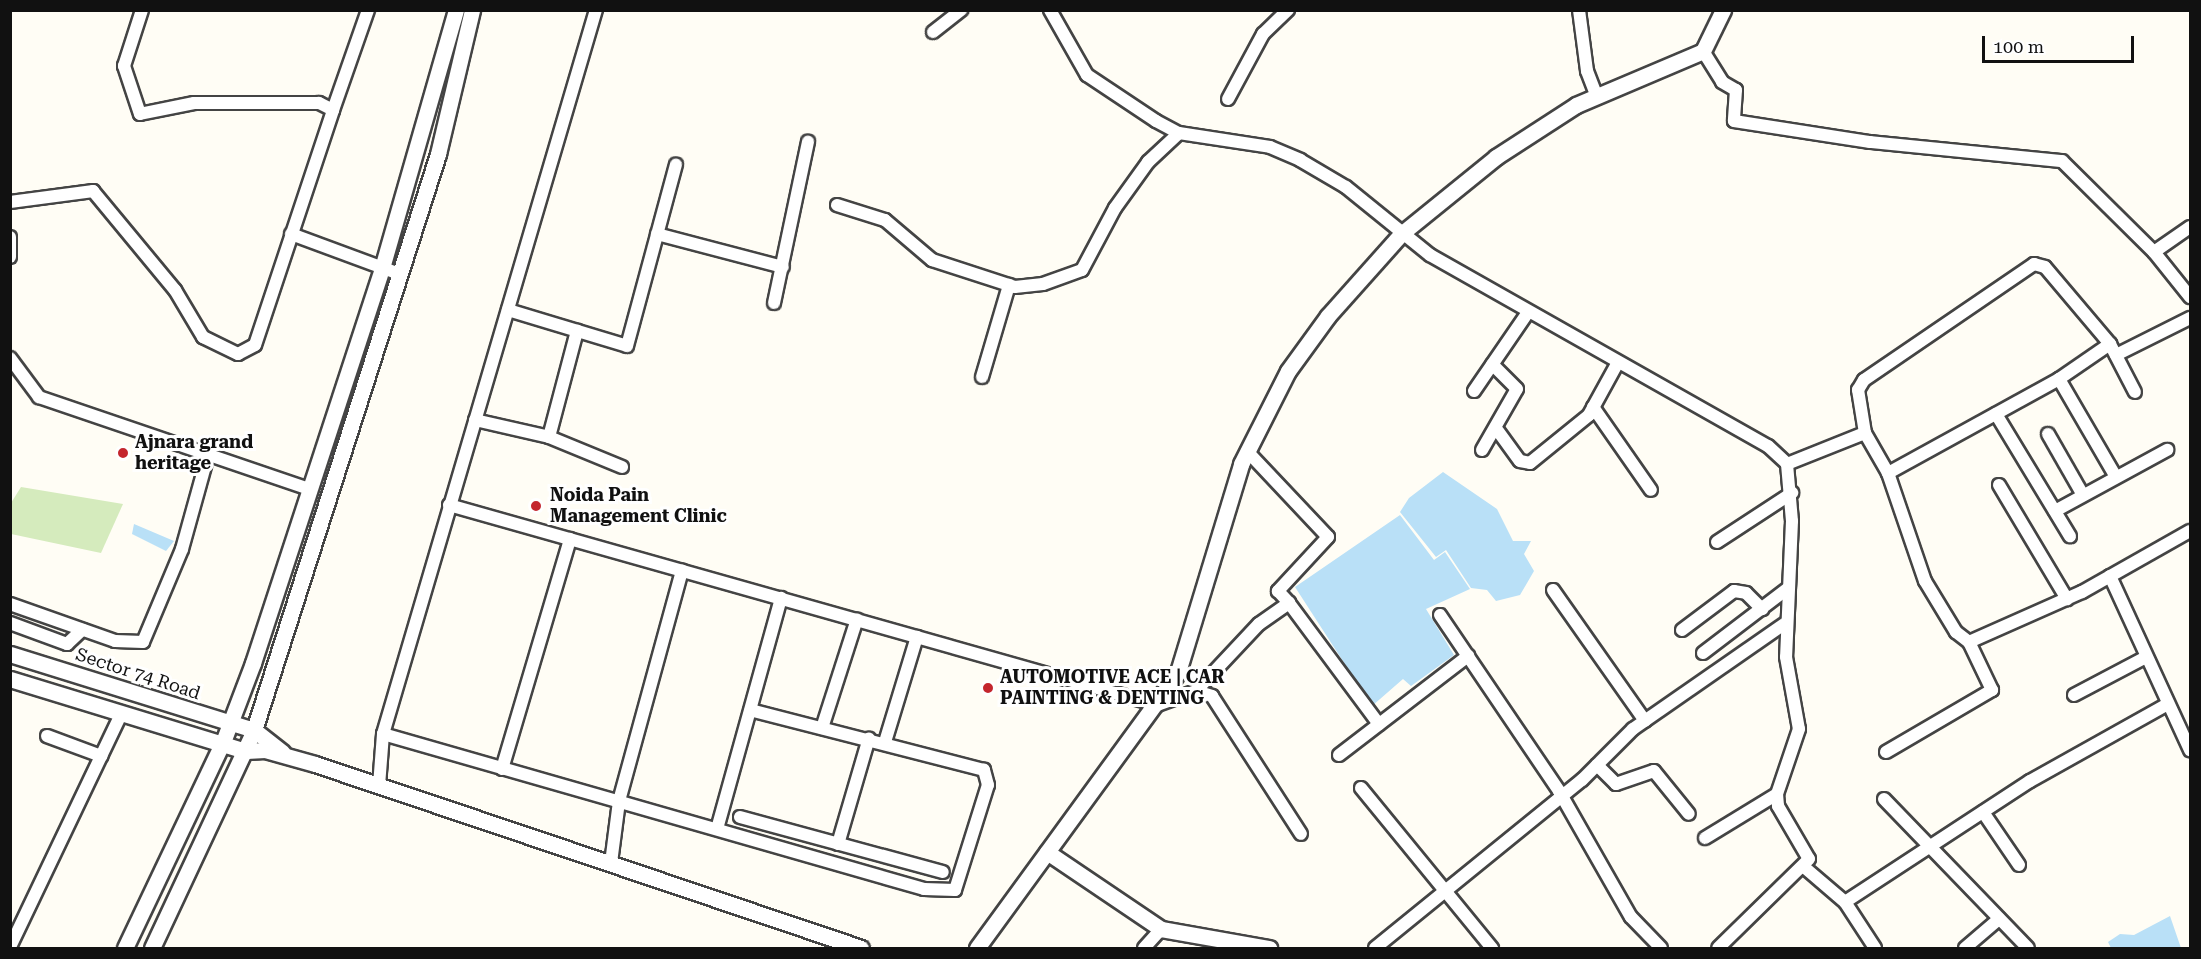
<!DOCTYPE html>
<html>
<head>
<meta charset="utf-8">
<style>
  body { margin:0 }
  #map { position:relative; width:2201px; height:959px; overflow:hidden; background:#fffdf5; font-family:"Roboto Serif",serif }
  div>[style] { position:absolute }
  .green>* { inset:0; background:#d5ebbd }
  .water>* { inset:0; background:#b9e0f7 }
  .roads { filter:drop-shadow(2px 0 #444) drop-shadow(-2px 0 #444) drop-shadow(0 2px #444) drop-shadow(0 -2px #444) }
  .minor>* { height:12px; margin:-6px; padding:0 6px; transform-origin:6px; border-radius:6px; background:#fff }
  .tertiary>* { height:15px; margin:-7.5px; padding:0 7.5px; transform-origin:7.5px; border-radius:7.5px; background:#fff }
  .dots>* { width:16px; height:16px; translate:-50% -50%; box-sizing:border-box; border:3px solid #fff; border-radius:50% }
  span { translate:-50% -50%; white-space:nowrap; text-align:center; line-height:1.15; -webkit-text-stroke:6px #fff; paint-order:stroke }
  .poi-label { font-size:18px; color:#111; font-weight:700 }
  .left { translate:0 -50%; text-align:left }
  .street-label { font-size:18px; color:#111 }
  .frame { position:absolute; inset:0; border:12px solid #111; pointer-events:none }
  .scale { position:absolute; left:1982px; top:36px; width:152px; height:27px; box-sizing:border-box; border:3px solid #111; border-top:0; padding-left:8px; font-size:18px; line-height:21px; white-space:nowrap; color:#111; -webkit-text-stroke:4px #fff; paint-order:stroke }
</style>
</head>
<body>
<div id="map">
  <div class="green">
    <i style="clip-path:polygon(21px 487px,123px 504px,101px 553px,11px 534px,11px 503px)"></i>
  </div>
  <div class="water">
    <i style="clip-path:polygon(1443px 472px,1497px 509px,1513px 541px,1531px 541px,1524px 554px,1534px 571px,1520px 595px,1496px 601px,1487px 590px,1471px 588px,1446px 550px,1436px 557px,1400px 512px,1409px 498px)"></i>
    <i style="clip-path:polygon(1400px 515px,1434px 560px,1445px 552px,1470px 589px,1426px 609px,1454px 655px,1411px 686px,1403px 679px,1372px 706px,1295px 587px)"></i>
    <i style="clip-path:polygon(134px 524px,174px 541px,166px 551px,132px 534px)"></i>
    <i style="clip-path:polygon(2170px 916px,2181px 948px,2111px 948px,2108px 942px,2120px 934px,2134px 935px)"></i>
  </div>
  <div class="roads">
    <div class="minor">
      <i style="left:1050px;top:10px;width:75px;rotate:60.4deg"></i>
      <i style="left:1087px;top:75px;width:83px;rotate:33.7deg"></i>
      <i style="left:1156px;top:121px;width:26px;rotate:28deg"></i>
      <i style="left:1179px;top:133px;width:92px;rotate:8.7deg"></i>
      <i style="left:1270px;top:147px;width:33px;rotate:23deg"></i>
      <i style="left:1300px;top:160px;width:53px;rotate:30.4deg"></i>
      <i style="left:1346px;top:187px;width:108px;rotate:39deg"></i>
      <i style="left:1430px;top:255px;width:388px;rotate:29.5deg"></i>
      <i style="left:1768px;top:446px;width:26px;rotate:43deg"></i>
      <i style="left:1787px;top:464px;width:57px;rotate:85deg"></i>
      <i style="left:1792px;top:521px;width:136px;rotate:92.5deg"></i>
      <i style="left:1786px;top:657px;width:73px;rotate:79.8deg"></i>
      <i style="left:1799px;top:729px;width:69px;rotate:108.7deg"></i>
      <i style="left:1777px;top:794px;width:12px;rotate:85deg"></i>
      <i style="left:1778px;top:806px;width:61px;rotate:59.7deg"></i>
      <i style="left:1809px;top:859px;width:127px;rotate:135.6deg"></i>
      <i style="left:1579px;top:10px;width:62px;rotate:82.5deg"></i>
      <i style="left:1587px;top:71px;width:26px;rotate:69deg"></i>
      <i style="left:933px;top:32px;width:36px;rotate:-38deg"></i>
      <i style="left:1703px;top:51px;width:36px;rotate:58deg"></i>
      <i style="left:1722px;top:82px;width:16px;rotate:30deg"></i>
      <i style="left:1736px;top:90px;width:31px;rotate:94deg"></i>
      <i style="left:1734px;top:121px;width:138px;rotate:8.8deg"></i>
      <i style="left:1870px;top:142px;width:193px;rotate:5.7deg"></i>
      <i style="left:2062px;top:161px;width:129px;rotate:44.7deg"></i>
      <i style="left:2154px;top:252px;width:44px;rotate:-34.8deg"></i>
      <i style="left:1228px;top:99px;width:74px;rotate:-61.7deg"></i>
      <i style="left:1263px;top:34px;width:35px;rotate:-44deg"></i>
      <i style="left:333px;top:110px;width:106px;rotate:-70.7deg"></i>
      <i style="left:10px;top:202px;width:84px;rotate:-7.5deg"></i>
      <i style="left:93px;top:191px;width:129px;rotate:50.4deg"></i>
      <i style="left:175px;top:290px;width:55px;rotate:59.2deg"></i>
      <i style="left:203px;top:337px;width:39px;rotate:26deg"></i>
      <i style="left:238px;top:354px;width:19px;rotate:-28deg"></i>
      <i style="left:255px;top:345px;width:248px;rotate:-71.6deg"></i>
      <i style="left:333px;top:110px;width:16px;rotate:-153deg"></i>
      <i style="left:319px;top:103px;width:125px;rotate:180deg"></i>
      <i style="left:194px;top:103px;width:55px;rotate:168.5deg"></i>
      <i style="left:140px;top:114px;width:51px;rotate:-108.4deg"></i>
      <i style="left:124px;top:66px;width:59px;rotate:-72.2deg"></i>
      <i style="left:837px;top:205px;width:50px;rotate:17.4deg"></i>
      <i style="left:885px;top:220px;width:62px;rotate:40.4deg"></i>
      <i style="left:932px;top:260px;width:87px;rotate:18deg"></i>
      <i style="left:1015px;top:287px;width:28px;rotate:-6deg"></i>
      <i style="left:1043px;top:284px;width:41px;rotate:-19.7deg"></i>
      <i style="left:1082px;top:270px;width:70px;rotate:-62deg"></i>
      <i style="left:1115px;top:208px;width:57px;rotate:-54.3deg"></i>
      <i style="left:1148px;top:162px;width:42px;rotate:-43.1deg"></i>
      <i style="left:291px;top:234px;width:115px;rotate:20.3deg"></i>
      <i style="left:657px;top:234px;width:130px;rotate:14.7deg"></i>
      <i style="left:10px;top:237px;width:20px;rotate:90deg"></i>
      <i style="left:2154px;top:252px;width:58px;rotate:51.3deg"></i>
      <i style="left:774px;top:303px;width:165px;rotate:-78.1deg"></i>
      <i style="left:508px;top:310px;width:124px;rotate:16.8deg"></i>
      <i style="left:627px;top:346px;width:188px;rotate:-74.9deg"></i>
      <i style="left:2116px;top:355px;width:83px;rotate:-26.6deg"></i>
      <i style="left:10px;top:358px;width:49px;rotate:53.4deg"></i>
      <i style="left:39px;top:397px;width:286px;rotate:18.8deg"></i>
      <i style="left:982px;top:377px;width:96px;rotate:-73.6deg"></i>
      <i style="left:2059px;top:379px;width:113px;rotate:59.8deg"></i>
      <i style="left:1474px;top:391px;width:96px;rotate:-55.6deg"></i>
      <i style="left:1593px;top:407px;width:101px;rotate:55.1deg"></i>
      <i style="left:1996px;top:414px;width:143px;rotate:58.8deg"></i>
      <i style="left:475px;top:420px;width:76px;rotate:12.9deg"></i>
      <i style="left:549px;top:437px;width:110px;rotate:-75.2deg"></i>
      <i style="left:1498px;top:431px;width:37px;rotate:54deg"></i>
      <i style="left:1520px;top:461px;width:10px;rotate:11deg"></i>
      <i style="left:1530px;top:463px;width:76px;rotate:-39.1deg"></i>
      <i style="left:1589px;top:415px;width:58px;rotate:-61.2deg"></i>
      <i style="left:1865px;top:433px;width:44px;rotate:-99.2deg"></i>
      <i style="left:1858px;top:390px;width:12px;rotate:-59deg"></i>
      <i style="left:1864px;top:380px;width:206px;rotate:-34.3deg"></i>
      <i style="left:2034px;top:264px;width:11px;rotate:15deg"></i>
      <i style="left:2045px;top:267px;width:101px;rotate:49.8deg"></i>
      <i style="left:2110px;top:344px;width:54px;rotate:62.5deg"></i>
      <i style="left:2048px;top:434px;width:70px;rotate:60.2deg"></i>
      <i style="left:549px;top:437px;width:79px;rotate:22.3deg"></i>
      <i style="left:1482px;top:450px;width:70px;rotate:-60.2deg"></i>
      <i style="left:1517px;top:389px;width:35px;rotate:-135deg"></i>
      <i style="left:1247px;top:451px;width:118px;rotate:46.7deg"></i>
      <i style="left:1328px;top:537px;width:74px;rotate:132.8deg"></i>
      <i style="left:1278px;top:591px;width:16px;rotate:47deg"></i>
      <i style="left:1787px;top:464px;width:84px;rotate:-21.7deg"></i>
      <i style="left:1865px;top:433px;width:46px;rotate:60.1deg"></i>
      <i style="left:1888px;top:473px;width:114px;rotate:71.1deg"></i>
      <i style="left:1925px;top:581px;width:60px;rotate:58.7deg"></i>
      <i style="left:1956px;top:632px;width:16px;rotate:38deg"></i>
      <i style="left:1969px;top:642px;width:124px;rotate:-23.9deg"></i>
      <i style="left:2082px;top:592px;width:124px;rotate:-29.5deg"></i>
      <i style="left:1888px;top:473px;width:195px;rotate:-28.8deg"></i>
      <i style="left:2059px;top:379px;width:62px;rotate:-34.5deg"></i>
      <i style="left:1999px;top:485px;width:133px;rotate:59.2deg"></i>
      <i style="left:449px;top:505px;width:736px;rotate:15.77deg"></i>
      <i style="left:1157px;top:705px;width:41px;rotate:-19.7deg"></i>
      <i style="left:1196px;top:691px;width:17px;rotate:17deg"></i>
      <i style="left:1212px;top:696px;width:164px;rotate:57.2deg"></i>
      <i style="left:2055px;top:511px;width:128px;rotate:-28.6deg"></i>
      <i style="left:1717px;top:542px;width:90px;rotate:-33.2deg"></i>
      <i style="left:2110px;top:576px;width:192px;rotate:65.3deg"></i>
      <i style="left:1553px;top:590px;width:160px;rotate:54.9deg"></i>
      <i style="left:10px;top:604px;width:111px;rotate:19.4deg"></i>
      <i style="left:115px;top:641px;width:28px;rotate:2deg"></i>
      <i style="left:143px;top:642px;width:101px;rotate:-67.2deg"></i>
      <i style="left:182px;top:549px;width:98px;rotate:-74.5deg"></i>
      <i style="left:1440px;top:615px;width:212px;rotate:55.9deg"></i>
      <i style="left:1559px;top:791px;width:145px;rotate:60.3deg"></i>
      <i style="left:1631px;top:917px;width:43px;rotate:45.9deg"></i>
      <i style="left:10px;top:623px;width:61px;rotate:20.2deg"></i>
      <i style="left:67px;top:644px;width:21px;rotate:-43deg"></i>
      <i style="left:1682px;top:630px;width:65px;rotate:-36.9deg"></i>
      <i style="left:1734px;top:591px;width:12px;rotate:9deg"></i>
      <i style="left:1746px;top:593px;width:23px;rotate:45deg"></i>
      <i style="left:1703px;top:653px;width:106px;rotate:-37.3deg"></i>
      <i style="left:1196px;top:691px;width:92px;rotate:-46.8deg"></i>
      <i style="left:1259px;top:624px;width:37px;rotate:-35deg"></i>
      <i style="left:1289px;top:603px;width:151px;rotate:53.4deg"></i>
      <i style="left:2074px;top:695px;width:81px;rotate:-27.8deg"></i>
      <i style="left:822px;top:728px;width:114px;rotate:-72.2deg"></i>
      <i style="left:383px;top:734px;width:563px;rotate:15.99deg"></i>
      <i style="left:924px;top:889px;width:31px;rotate:2deg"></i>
      <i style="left:955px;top:890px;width:110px;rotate:-72.6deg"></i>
      <i style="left:988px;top:785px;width:16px;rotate:-105deg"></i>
      <i style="left:984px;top:770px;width:241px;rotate:-165.6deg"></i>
      <i style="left:47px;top:736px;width:58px;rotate:20.3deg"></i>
      <i style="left:885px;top:742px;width:110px;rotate:-73.1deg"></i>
      <i style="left:1886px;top:752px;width:123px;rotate:-30.3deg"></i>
      <i style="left:1992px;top:690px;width:53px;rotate:-115.6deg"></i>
      <i style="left:1339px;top:755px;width:163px;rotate:-37.5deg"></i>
      <i style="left:1597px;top:765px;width:27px;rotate:45deg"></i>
      <i style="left:1616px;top:784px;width:40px;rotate:-18.9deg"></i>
      <i style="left:1654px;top:771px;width:55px;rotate:50.9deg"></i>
      <i style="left:502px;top:769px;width:240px;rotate:-73.5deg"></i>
      <i style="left:379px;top:786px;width:52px;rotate:-85.6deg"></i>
      <i style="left:383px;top:734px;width:755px;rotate:-73.61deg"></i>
      <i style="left:1361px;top:788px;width:207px;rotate:50.7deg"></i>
      <i style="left:1884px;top:799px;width:207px;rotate:46deg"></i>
      <i style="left:1983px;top:812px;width:64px;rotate:55.8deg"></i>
      <i style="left:740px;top:817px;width:210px;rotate:15.2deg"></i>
      <i style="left:717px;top:829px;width:240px;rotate:-74.5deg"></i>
      <i style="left:1705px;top:838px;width:84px;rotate:-31.4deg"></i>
      <i style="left:838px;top:844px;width:110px;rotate:-73.7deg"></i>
      <i style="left:611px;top:863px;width:63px;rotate:-82.6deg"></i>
      <i style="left:619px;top:801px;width:239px;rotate:-74.7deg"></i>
      <i style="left:1804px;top:867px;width:54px;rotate:40.5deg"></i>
      <i style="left:1845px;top:902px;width:55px;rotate:56.9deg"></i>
      <i style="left:1845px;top:902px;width:221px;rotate:-33.2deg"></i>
      <i style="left:2030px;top:781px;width:158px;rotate:-29.2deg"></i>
      <i style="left:10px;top:947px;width:258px;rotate:-64.5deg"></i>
      <i style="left:1144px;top:948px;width:25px;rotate:-48deg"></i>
      <i style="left:1375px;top:948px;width:267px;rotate:-39.1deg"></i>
      <i style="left:1582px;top:780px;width:72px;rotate:-45deg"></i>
      <i style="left:1633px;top:729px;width:184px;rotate:-34.8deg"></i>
      <i style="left:1965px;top:948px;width:45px;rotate:-40.5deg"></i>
    </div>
    <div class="tertiary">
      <i style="left:10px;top:654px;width:256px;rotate:17.3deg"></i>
      <i style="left:254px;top:730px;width:36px;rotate:38deg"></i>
      <i style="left:10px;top:679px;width:247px;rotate:17deg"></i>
      <i style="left:246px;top:751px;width:19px;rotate:-3deg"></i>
      <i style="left:265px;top:750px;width:52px;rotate:15.6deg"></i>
      <i style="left:315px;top:764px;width:576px;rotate:18.62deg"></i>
      <i style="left:1047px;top:852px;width:138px;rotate:34deg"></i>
      <i style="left:1161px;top:929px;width:110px;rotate:10deg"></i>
      <i style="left:125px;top:948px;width:228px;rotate:-64.6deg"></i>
      <i style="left:223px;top:742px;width:85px;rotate:-69.2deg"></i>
      <i style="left:253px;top:663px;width:416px;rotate:-71.9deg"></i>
      <i style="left:382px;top:268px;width:268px;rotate:-74deg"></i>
      <i style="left:152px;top:948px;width:241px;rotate:-64.9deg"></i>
      <i style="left:254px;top:730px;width:605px;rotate:-72.28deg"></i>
      <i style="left:438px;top:154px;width:148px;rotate:-76.7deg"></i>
      <i style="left:977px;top:948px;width:341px;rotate:-53.9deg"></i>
      <i style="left:1178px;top:672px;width:217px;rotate:-73.1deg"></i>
      <i style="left:1241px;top:464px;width:104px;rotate:-63.2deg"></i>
      <i style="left:1288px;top:371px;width:68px;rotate:-54deg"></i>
      <i style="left:1328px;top:316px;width:110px;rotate:-48.3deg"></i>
      <i style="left:1401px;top:234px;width:122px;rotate:-39deg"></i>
      <i style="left:1496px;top:157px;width:95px;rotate:-33deg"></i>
      <i style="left:1576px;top:105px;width:138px;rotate:-23deg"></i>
      <i style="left:1703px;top:51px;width:46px;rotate:-64deg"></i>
    </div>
  </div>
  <div class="dots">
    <i style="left:123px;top:453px;background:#c4262e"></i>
    <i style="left:536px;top:506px;background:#c4262e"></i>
    <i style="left:988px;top:688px;background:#c4262e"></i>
  </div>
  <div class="poi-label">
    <span class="left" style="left:135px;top:453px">Ajnara grand<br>heritage</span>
    <span class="left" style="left:550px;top:506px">Noida Pain<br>Management Clinic</span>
    <span class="left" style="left:1000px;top:688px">AUTOMOTIVE ACE | CAR<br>PAINTING &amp; DENTING</span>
  </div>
  <div class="street-label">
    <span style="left:138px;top:674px;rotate:18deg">Sector 74 Road</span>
  </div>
  <div class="frame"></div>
  <div class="scale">100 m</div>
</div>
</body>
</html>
